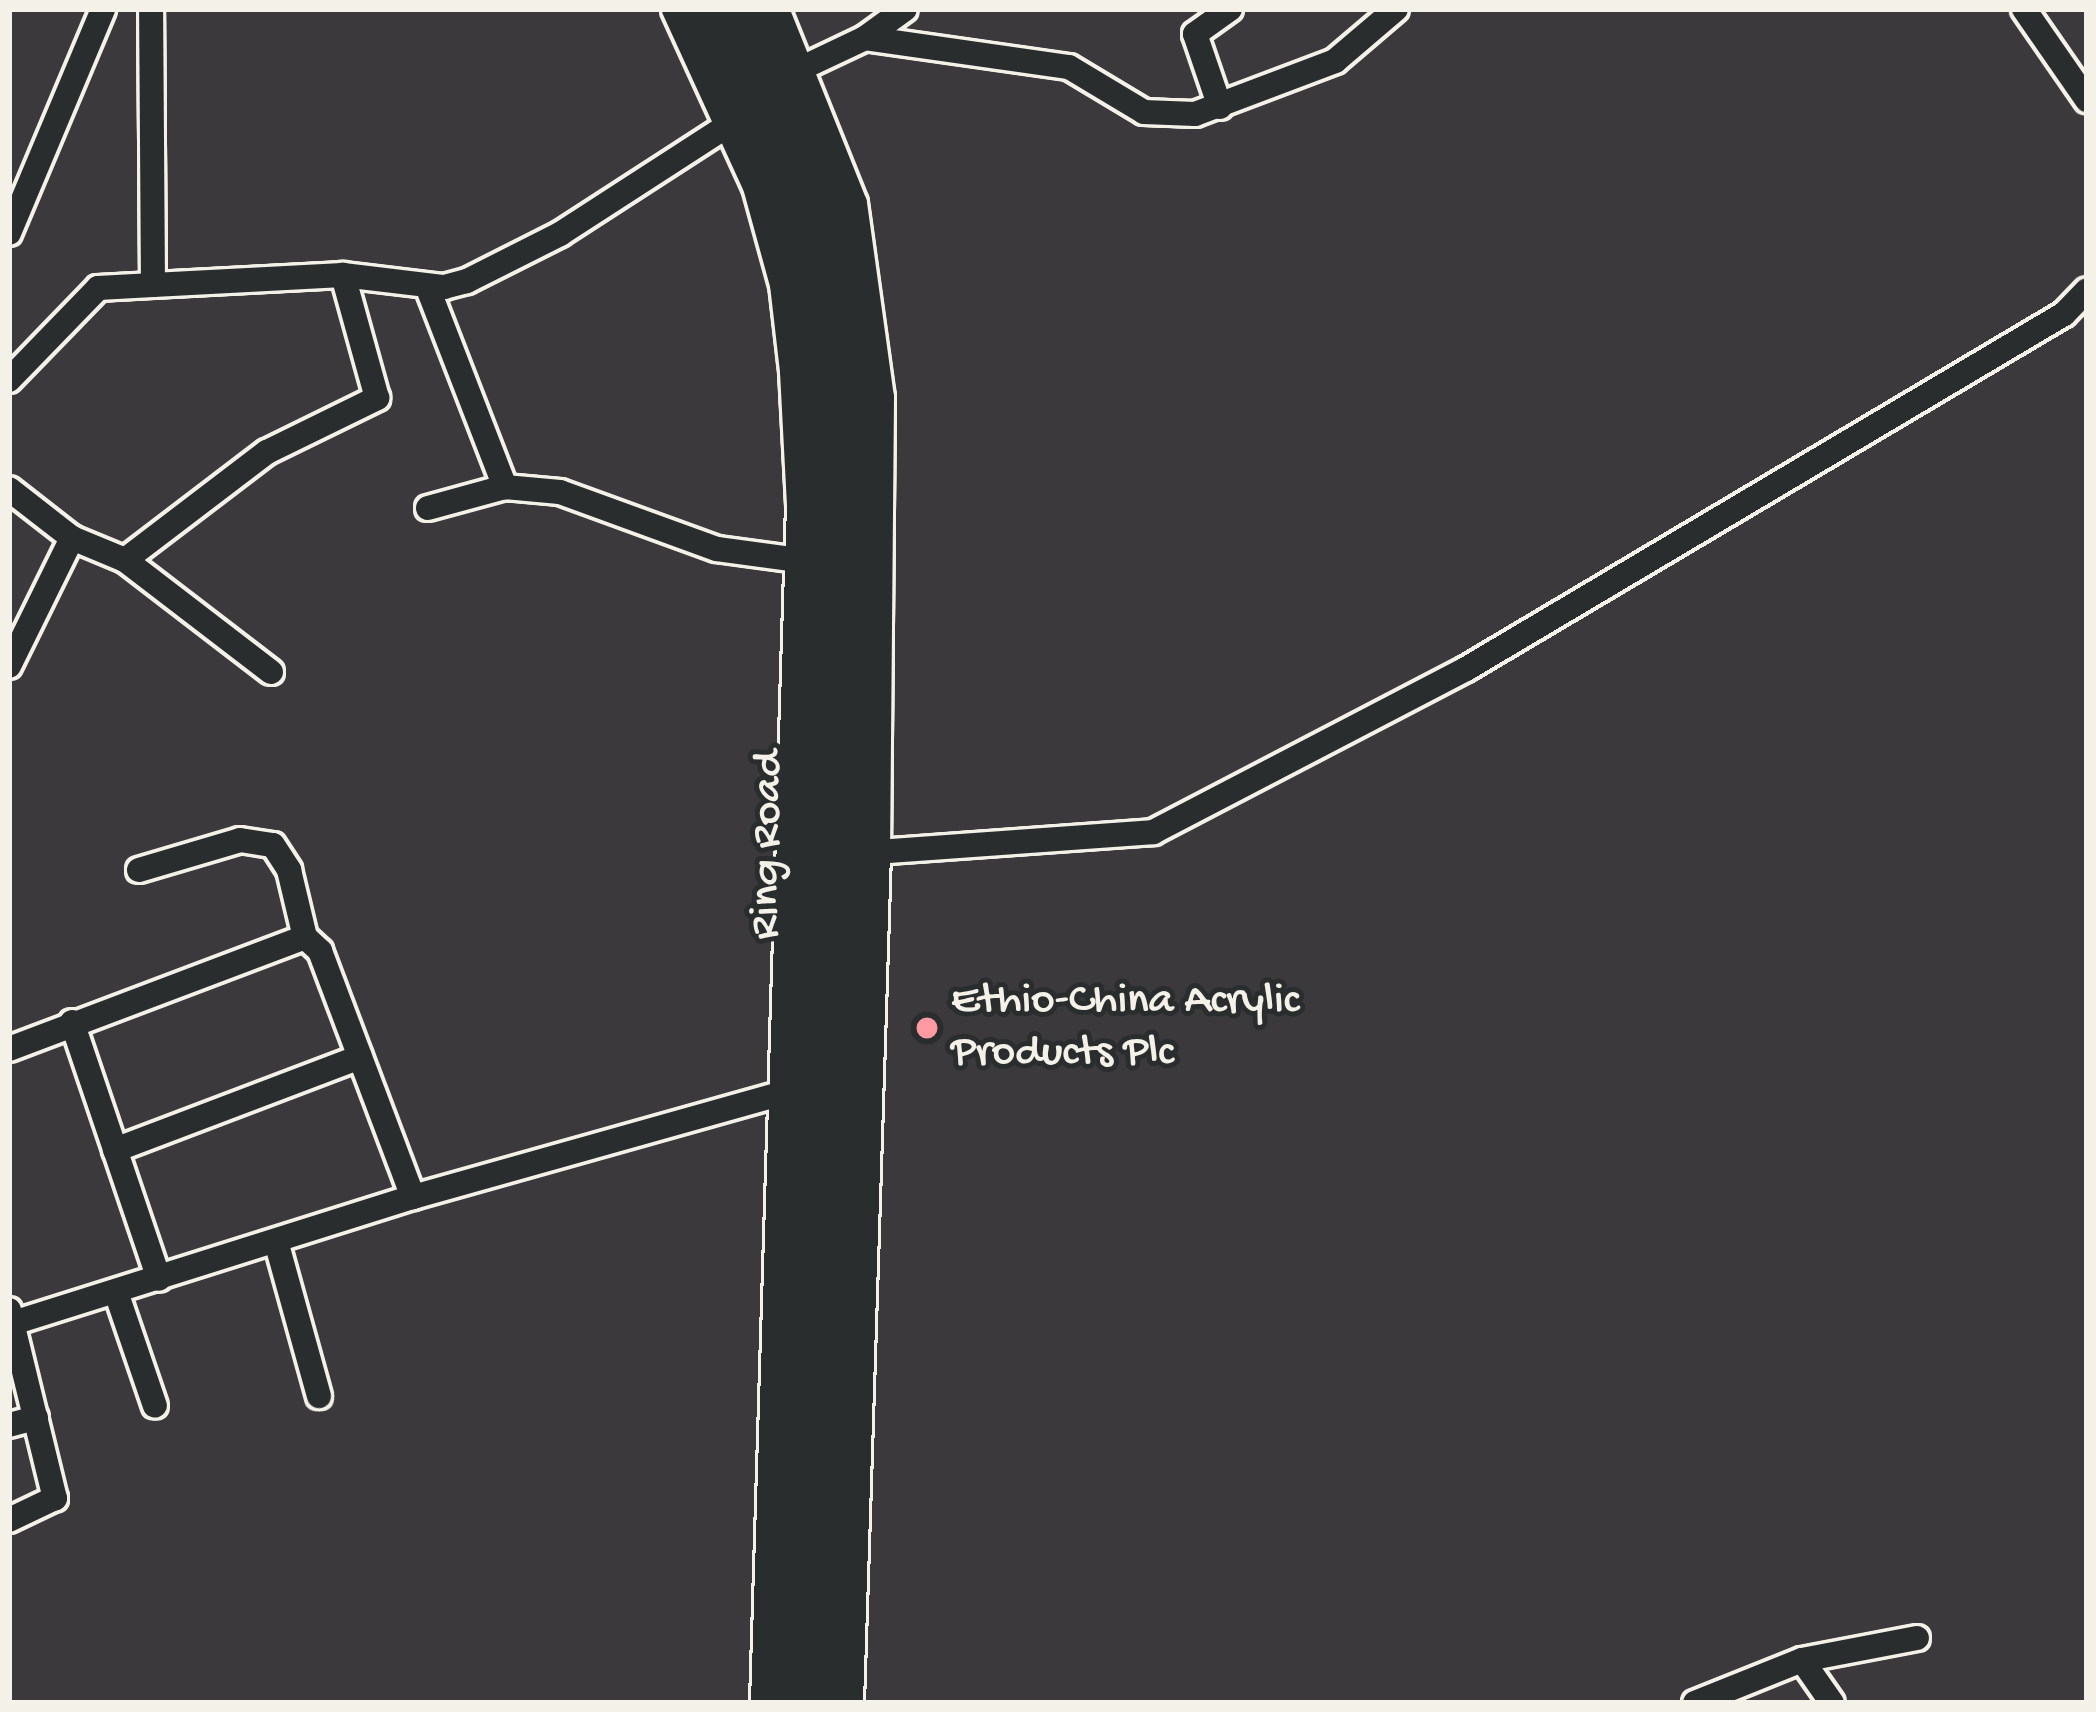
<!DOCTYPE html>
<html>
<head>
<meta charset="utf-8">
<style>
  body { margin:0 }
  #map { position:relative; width:2096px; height:1712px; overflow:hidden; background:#3c393d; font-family:"Gochi Hand",sans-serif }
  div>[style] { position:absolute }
  .roads { filter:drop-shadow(3px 0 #f4f1e8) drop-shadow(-3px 0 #f4f1e8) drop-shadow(0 3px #f4f1e8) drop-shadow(0 -3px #f4f1e8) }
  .minor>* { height:24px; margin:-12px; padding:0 12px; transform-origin:12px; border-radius:12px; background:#2a2d2e }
  .tertiary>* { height:27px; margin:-13.5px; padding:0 13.5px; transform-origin:13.5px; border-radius:13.5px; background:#2a2d2e }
  .trunk>* { height:39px; margin:-19.5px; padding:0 19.5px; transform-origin:19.5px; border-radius:19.5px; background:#2a2d2e }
  .dots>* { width:33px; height:33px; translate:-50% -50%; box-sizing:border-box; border:6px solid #2a2d2e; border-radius:50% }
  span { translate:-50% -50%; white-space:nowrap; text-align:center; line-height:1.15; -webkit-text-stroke:10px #2a2d2e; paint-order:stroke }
  .street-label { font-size:45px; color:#f4f1e8 }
  .poi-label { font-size:45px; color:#f4f1e8 }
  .left { translate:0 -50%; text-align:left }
  .frame { position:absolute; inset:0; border:12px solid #f4f1e8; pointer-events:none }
</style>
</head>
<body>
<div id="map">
  <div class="roads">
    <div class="minor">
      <i style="left:2024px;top:9px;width:111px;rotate:55.3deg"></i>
      <i style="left:865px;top:38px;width:49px;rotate:-35.9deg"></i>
      <i style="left:804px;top:67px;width:68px;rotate:-25.4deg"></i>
      <i style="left:865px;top:38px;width:206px;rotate:8.1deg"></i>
      <i style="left:1069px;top:67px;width:87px;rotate:31deg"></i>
      <i style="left:1144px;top:112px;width:51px;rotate:2.2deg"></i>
      <i style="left:1195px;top:114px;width:150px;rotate:-20.7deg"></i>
      <i style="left:1335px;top:61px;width:80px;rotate:-40.4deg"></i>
      <i style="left:1220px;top:107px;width:77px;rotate:-108.9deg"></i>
      <i style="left:1195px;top:34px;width:43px;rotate:-35.5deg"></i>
      <i style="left:9px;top:233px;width:243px;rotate:-67.2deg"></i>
      <i style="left:153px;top:285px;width:190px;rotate:-3deg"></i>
      <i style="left:343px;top:275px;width:102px;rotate:6.8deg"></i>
      <i style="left:444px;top:287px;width:24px;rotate:-15deg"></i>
      <i style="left:467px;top:281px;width:104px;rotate:-26.8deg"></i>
      <i style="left:560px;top:234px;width:202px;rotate:-32.9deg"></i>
      <i style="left:427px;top:286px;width:216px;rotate:68.8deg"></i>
      <i style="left:9px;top:380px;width:128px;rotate:-45.9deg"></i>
      <i style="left:98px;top:288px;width:55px;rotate:-3.1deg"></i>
      <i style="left:153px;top:285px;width:276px;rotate:-90.4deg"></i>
      <i style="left:9px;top:489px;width:80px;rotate:37.9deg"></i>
      <i style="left:428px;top:508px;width:80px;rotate:-15.3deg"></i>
      <i style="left:505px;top:487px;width:55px;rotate:5.2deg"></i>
      <i style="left:560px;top:492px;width:167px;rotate:20deg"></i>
      <i style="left:717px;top:549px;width:82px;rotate:7.7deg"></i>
      <i style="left:125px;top:560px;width:178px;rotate:-37.3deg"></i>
      <i style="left:267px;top:452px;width:123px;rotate:-26.1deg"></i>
      <i style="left:377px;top:398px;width:128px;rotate:-105.5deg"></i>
      <i style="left:9px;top:666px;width:143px;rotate:-63.8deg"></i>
      <i style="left:72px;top:538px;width:57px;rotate:22.5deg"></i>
      <i style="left:125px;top:560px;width:184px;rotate:37.5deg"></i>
      <i style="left:876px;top:852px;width:278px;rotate:-4.1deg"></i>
      <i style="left:1153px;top:832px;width:353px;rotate:-27.5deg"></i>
      <i style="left:1466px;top:669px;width:695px;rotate:-30.7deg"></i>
      <i style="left:2064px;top:314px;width:33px;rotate:-46deg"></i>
      <i style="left:139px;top:870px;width:105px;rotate:-16.5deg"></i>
      <i style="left:240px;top:840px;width:33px;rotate:9deg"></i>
      <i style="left:273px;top:845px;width:30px;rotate:57deg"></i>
      <i style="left:289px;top:870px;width:69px;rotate:76.6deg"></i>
      <i style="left:72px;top:1022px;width:271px;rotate:71.3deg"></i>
      <i style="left:9px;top:1049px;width:316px;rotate:-20.7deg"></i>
      <i style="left:305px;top:937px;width:21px;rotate:43deg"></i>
      <i style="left:320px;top:951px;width:263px;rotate:69.3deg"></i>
      <i style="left:115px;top:1150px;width:262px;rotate:-20.8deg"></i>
      <i style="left:276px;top:1241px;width:161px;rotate:74.5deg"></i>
      <i style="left:116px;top:1292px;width:120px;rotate:71.1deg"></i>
      <i style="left:9px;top:1310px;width:194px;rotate:76.3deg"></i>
      <i style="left:55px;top:1498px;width:51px;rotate:154.4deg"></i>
      <i style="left:13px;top:1323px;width:419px;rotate:-17.5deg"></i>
      <i style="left:413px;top:1197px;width:378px;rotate:-15.7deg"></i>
      <i style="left:9px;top:1425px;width:28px;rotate:-15deg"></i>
      <i style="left:1802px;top:1660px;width:52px;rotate:55.1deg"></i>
      <i style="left:1695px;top:1703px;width:115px;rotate:-21.9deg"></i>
      <i style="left:1802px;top:1660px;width:117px;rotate:-10.8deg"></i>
    </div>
    <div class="tertiary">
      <i style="left:675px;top:9px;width:195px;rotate:65.4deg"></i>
      <i style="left:756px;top:186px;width:102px;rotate:74.6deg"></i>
      <i style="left:783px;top:284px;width:88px;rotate:83.4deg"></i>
      <i style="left:793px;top:371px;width:133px;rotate:87deg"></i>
      <i style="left:800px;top:504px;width:1200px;rotate:91.72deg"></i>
      <i style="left:775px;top:9px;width:209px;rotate:68.1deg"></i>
      <i style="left:853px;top:203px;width:196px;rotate:82.1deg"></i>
      <i style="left:880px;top:397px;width:455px;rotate:90.5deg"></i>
      <i style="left:876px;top:852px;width:851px;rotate:91.82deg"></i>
    </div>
    <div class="trunk">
      <i style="left:705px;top:9px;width:129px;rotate:63.8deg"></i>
      <i style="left:762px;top:125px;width:96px;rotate:70.4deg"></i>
      <i style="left:794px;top:215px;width:71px;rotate:76.9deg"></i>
      <i style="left:810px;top:284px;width:186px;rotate:85.7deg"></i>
      <i style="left:824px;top:469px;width:1234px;rotate:91.44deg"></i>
      <i style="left:742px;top:9px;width:106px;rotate:64.4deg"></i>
      <i style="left:788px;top:105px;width:137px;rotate:71.7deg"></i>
      <i style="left:831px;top:235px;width:217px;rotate:83.7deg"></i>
      <i style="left:855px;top:451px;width:1252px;rotate:91.46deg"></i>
    </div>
  </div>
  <div class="dots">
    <i style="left:927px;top:1028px;background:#ff9aa2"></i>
  </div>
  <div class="street-label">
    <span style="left:769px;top:845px;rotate:-89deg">Ring Road</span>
  </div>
  <div class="poi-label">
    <span class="left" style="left:951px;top:1028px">Ethio-China Acrylic<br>Products Plc</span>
  </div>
  <div class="frame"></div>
</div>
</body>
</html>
